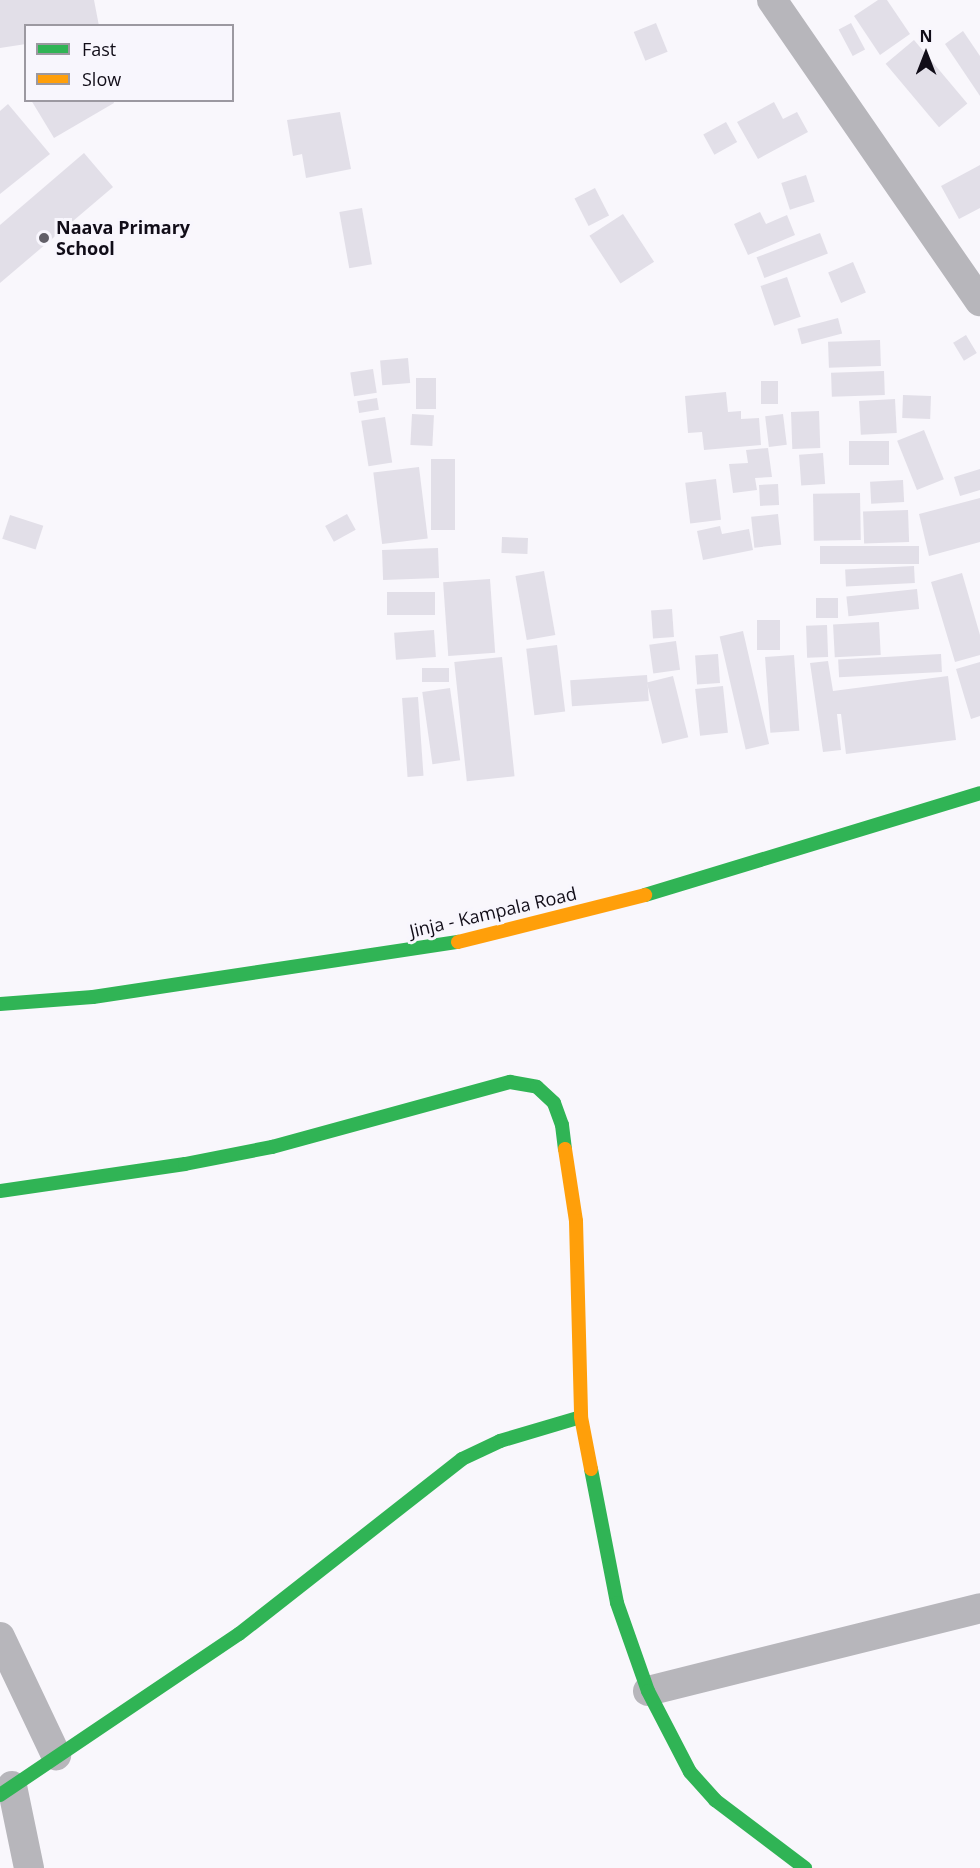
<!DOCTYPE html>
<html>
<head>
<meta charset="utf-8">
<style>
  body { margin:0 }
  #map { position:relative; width:980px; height:1868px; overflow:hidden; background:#f9f7fc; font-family:"Open Sans",sans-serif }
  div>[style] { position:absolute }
  .building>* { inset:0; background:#e2dfe8; transform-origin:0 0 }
  .street>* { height:30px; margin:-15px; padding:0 15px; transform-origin:15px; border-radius:15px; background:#b7b6bb }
  .fast>* { height:14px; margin:-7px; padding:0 7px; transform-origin:7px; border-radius:7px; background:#30b455 }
  .slow>* { height:14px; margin:-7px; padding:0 7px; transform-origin:7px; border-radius:7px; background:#ff9f0a }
  .dots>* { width:16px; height:16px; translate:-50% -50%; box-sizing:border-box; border:3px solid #f8f6fd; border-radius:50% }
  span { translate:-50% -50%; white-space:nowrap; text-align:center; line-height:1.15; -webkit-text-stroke:6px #f8f6fd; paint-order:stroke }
  .poi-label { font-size:18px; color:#110d18; font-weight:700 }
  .left { translate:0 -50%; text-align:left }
  .street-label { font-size:18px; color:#110d18 }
  .legend { position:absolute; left:24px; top:24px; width:210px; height:78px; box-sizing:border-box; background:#f8f6fd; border:2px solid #9c99a1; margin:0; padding:8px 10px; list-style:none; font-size:18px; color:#110d18 }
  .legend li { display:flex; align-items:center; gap:12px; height:30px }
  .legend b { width:30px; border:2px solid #9c99a1 }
  .north { position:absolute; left:896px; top:24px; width:60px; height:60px; -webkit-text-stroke:4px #f8f6fd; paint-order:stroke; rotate:0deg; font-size:16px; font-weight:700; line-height:24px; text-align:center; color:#110d18 }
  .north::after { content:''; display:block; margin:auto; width:21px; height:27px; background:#110d18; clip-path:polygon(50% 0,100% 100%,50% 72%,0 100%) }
</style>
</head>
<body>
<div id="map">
  <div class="building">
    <i style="clip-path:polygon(0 0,94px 0,99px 26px,26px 26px,26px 44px,0 48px)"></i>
    <i style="clip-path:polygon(878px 0,887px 0,910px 34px,880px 55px,854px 16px)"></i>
    <i style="left:656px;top:23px;width:31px;height:24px;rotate:68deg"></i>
    <i style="left:851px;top:23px;width:30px;height:14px;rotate:62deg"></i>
    <i style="clip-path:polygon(963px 31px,980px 56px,980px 96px,945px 44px)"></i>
    <i style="left:914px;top:40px;width:83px;height:37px;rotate:50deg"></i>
    <i style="clip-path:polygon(31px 100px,113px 100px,114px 103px,54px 138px)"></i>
    <i style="clip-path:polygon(774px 102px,783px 119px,797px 112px,808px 132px,758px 159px,737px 122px)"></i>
    <i style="clip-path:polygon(8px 104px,50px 154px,0 194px,0 111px)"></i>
    <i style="clip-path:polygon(340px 112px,351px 169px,306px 178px,302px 154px,293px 156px,287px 120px)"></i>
    <i style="left:726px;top:122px;width:23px;height:26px;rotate:61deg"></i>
    <i style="clip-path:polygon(84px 153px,113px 187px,0 283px,0 225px)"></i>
    <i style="clip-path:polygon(980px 165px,980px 208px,959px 219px,941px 186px)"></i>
    <i style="left:806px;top:175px;width:28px;height:26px;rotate:72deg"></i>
    <i style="left:595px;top:188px;width:31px;height:23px;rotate:63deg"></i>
    <i style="left:362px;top:208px;width:57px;height:23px;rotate:80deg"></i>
    <i style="clip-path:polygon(760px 212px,766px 224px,787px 215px,795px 235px,748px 255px,734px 224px)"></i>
    <i style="left:623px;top:214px;width:57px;height:40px;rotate:57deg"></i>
    <i style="left:820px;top:233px;width:22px;height:68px;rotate:69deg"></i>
    <i style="left:853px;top:262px;width:33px;height:27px;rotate:67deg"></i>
    <i style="left:787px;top:277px;width:42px;height:28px;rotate:71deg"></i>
    <i style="left:838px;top:318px;width:16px;height:42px;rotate:75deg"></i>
    <i style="left:966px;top:335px;width:21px;height:15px;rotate:59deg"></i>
    <i style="left:880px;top:340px;width:26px;height:52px;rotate:88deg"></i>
    <i style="left:408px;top:358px;width:25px;height:28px;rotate:85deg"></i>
    <i style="left:373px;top:369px;width:24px;height:23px;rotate:81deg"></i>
    <i style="left:884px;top:371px;width:24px;height:53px;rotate:88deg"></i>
    <i style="left:416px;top:378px;width:20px;height:31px"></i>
    <i style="left:761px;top:381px;width:17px;height:23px"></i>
    <i style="clip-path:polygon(726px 392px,728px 412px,741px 411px,741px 419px,759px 418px,761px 445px,704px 450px,702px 432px,688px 433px,685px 396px)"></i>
    <i style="left:903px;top:395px;width:28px;height:23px;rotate:2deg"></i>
    <i style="left:377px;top:398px;width:12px;height:20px;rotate:81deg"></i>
    <i style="left:895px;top:399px;width:34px;height:36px;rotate:87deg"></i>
    <i style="left:819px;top:411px;width:37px;height:28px;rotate:88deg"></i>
    <i style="left:412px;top:414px;width:22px;height:31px;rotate:3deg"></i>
    <i style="left:783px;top:414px;width:31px;height:18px;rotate:83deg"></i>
    <i style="left:385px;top:417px;width:46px;height:24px;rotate:81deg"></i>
    <i style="left:924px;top:430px;width:53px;height:29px;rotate:68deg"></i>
    <i style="left:849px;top:441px;width:40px;height:24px"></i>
    <i style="clip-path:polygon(768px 448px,772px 477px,755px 478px,757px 490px,733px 493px,729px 464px,748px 463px,746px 450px)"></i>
    <i style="left:823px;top:453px;width:31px;height:24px;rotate:86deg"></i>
    <i style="left:431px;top:459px;width:24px;height:71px"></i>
    <i style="left:419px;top:467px;width:72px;height:46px;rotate:83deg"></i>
    <i style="clip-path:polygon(980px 469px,980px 490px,960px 496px,954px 477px)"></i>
    <i style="left:716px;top:479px;width:41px;height:31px;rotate:83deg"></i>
    <i style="left:903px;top:480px;width:22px;height:33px;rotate:87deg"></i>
    <i style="left:778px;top:484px;width:21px;height:19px;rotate:87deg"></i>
    <i style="left:860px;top:493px;width:47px;height:47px;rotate:89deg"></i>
    <i style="clip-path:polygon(980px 498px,980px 542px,929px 556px,919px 514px)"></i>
    <i style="left:908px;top:510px;width:32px;height:45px;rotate:88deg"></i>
    <i style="left:347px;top:514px;width:18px;height:25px;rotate:61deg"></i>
    <i style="left:778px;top:514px;width:31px;height:27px;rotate:84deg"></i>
    <i style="left:10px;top:515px;width:35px;height:25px;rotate:18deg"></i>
    <i style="clip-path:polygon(720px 526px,722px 534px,749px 529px,753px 550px,703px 560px,697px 531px)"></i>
    <i style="left:502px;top:537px;width:26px;height:16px;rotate:2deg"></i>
    <i style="left:919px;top:546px;width:18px;height:99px;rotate:90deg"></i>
    <i style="left:438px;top:548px;width:30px;height:56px;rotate:88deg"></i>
    <i style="left:914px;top:566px;width:17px;height:69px;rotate:87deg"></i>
    <i style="left:544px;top:571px;width:65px;height:29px;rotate:80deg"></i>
    <i style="clip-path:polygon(962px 573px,980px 635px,980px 655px,955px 662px,931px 582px)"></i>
    <i style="left:490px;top:579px;width:74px;height:47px;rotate:86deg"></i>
    <i style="left:917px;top:589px;width:20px;height:71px;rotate:84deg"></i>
    <i style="left:387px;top:592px;width:48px;height:23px"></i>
    <i style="left:816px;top:598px;width:22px;height:20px"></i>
    <i style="left:672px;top:609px;width:28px;height:21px;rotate:86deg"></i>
    <i style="left:757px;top:620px;width:23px;height:30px"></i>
    <i style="left:879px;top:622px;width:33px;height:46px;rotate:87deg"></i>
    <i style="left:827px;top:625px;width:32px;height:21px;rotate:88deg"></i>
    <i style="left:434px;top:630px;width:27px;height:40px;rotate:86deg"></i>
    <i style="left:743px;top:631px;width:116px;height:24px;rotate:77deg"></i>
    <i style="left:676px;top:641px;width:29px;height:27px;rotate:82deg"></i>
    <i style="left:557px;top:645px;width:67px;height:31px;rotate:83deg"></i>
    <i style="left:718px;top:654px;width:29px;height:23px;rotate:86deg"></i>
    <i style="left:941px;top:654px;width:18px;height:103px;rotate:87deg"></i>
    <i style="left:794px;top:655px;width:76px;height:29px;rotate:86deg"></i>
    <i style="left:502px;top:657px;width:120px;height:48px;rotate:84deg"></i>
    <i style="clip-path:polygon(828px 661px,833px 691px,948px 676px,956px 740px,846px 754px,841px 714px,837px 714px,841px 750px,823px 752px,810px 663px)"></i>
    <i style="clip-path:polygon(980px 662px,980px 716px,971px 719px,956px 669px)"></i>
    <i style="left:422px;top:668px;width:27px;height:14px"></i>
    <i style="left:647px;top:675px;width:26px;height:77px;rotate:86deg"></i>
    <i style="left:673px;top:676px;width:63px;height:27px;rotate:76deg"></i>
    <i style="left:723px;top:686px;width:47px;height:28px;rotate:84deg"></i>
    <i style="left:450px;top:688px;width:73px;height:28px;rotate:82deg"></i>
    <i style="left:418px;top:697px;width:79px;height:16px;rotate:86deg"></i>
  </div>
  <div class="street">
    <i style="left:772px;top:0;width:366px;rotate:55.4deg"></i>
    <i style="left:0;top:1637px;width:131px;rotate:64.6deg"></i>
    <i style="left:648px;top:1691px;width:342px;rotate:-14deg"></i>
    <i style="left:12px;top:1786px;width:84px;rotate:78.3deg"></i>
  </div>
  <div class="fast">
    <i style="left:645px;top:895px;width:350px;rotate:-16.9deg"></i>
    <i style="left:0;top:1004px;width:93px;rotate:-4.3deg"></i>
    <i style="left:93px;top:997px;width:369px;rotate:-8.6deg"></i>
    <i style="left:0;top:1191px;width:187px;rotate:-8.3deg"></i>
    <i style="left:185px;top:1164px;width:89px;rotate:-11.1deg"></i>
    <i style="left:272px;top:1147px;width:247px;rotate:-15.3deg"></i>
    <i style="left:510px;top:1082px;width:27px;rotate:10deg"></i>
    <i style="left:537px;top:1087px;width:23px;rotate:43deg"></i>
    <i style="left:554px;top:1103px;width:23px;rotate:70deg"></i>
    <i style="left:562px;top:1125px;width:24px;rotate:83deg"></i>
    <i style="left:591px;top:1469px;width:136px;rotate:79deg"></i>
    <i style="left:617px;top:1603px;width:93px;rotate:70.6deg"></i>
    <i style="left:648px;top:1691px;width:91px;rotate:62.6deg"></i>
    <i style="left:690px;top:1772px;width:38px;rotate:48deg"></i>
    <i style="left:715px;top:1800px;width:113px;rotate:37.1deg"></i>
    <i style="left:0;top:1795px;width:288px;rotate:-34deg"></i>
    <i style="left:239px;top:1634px;width:283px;rotate:-38.1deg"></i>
    <i style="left:462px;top:1459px;width:42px;rotate:-25.3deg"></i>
    <i style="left:500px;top:1441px;width:84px;rotate:-16.5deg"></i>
  </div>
  <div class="slow">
    <i style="left:458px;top:942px;width:193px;rotate:-14.1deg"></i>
    <i style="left:565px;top:1149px;width:73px;rotate:81.3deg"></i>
    <i style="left:576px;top:1221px;width:196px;rotate:88.5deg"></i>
    <i style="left:581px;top:1417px;width:53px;rotate:79.1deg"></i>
  </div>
  <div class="dots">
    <i style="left:44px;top:238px;background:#625f68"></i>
  </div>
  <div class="poi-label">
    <span class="left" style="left:56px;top:238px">Naava Primary<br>School</span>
  </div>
  <div class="street-label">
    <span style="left:493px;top:912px;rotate:-13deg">Jinja - Kampala Road</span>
  </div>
  <ul class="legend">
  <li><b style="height:8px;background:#30b455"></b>Fast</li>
  <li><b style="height:8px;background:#ff9f0a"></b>Slow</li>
  </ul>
  <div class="north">N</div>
</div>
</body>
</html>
